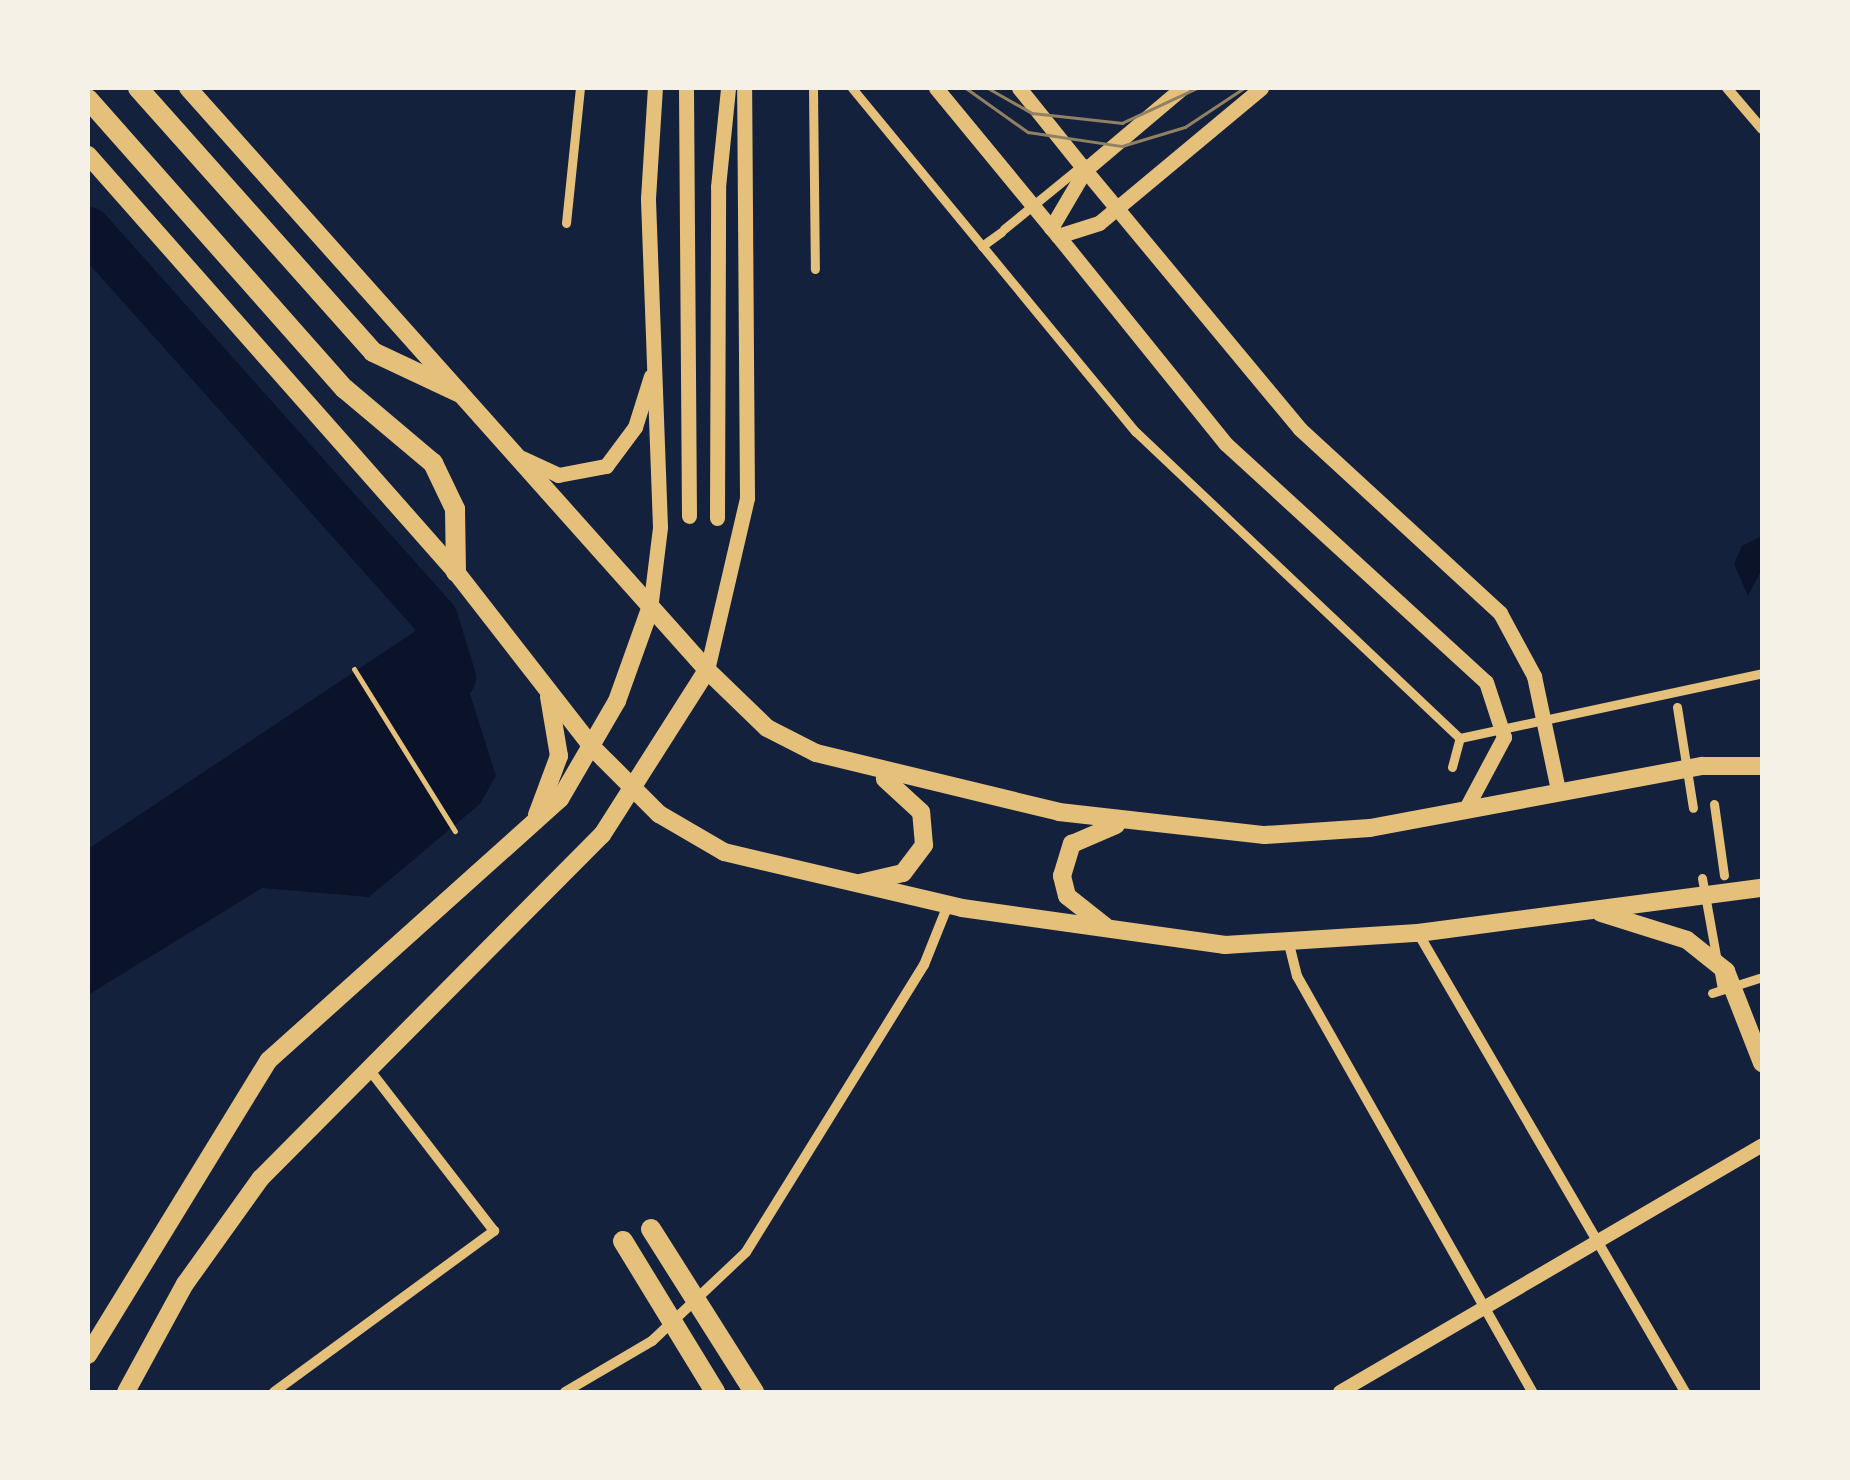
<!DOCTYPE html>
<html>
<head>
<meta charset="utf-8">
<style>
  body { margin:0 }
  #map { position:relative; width:1850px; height:1480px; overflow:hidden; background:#14213d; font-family:"PT Sans Narrow",sans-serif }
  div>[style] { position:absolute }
  .water>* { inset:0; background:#0b132b }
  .river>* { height:45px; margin:-22.5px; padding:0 22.5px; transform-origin:22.5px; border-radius:22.5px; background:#0b132b }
  .service>* { height:5px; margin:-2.5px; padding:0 2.5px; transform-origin:2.5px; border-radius:2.5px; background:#e5c07b }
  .pedestrian>* { height:9px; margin:-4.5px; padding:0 4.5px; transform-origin:4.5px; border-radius:4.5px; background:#e5c07b }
  .minor>* { height:10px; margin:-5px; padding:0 5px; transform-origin:5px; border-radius:5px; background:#e5c07b }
  .tertiary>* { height:14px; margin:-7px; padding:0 7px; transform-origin:7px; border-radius:7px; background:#e5c07b }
  .secondary>* { height:15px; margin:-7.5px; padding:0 7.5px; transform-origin:7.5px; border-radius:7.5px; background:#e5c07b }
  .primary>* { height:18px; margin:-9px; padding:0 9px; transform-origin:9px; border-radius:9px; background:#e5c07b }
  .motorway>* { height:20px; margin:-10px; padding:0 10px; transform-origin:10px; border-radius:10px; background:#e5c07b }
  .tram>* { height:2.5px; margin:-1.25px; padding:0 1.25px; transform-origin:1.25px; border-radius:1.25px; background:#918062 }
  span { translate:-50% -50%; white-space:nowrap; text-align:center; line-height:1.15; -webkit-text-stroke:9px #f6f1e7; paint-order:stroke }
  .frame { position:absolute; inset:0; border:90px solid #f6f1e7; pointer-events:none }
</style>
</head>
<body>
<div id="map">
  <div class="water">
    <i style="clip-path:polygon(1762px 536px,1762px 569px,1748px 596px,1734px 564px,1742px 546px)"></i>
    <i style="clip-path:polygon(444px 612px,496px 776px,480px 804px,369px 897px,262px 888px,88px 995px,88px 849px)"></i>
  </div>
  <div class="river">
    <i style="left:88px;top:229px;width:521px;rotate:48.27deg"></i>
    <i style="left:435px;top:618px;width:62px;rotate:73deg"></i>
  </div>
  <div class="service">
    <i style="left:354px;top:669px;width:191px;rotate:58.1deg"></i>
  </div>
  <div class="pedestrian">
    <i style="left:813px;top:88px;width:181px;rotate:89.4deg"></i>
    <i style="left:852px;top:88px;width:446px;rotate:50.5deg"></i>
    <i style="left:1136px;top:432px;width:446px;rotate:43.4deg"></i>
    <i style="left:566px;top:223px;width:136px;rotate:-84.1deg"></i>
    <i style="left:1004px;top:229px;width:104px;rotate:-39.2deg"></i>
    <i style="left:982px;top:246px;width:24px;rotate:-36deg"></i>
    <i style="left:1677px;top:707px;width:102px;rotate:81deg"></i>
    <i style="left:1452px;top:767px;width:30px;rotate:-75deg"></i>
    <i style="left:1460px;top:738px;width:309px;rotate:-12.1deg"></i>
    <i style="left:1714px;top:804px;width:72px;rotate:82deg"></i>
    <i style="left:1702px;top:878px;width:113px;rotate:79.8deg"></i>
    <i style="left:1712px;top:993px;width:52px;rotate:-17.7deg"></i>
  </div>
  <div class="minor">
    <i style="left:1727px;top:88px;width:54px;rotate:49.5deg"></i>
    <i style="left:1418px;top:933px;width:531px;rotate:59.81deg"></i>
    <i style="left:1289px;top:944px;width:33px;rotate:76deg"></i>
    <i style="left:1297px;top:976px;width:478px;rotate:60.5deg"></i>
    <i style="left:274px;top:1392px;width:273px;rotate:-36.2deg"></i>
    <i style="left:494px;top:1231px;width:206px;rotate:-127.7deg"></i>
    <i style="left:565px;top:1392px;width:101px;rotate:-30.4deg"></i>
    <i style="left:652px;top:1341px;width:129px;rotate:-43.4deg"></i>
    <i style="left:746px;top:1252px;width:338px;rotate:-58.2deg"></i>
    <i style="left:924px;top:965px;width:65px;rotate:-68.2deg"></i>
  </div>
  <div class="tertiary">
    <i style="left:1340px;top:1392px;width:489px;rotate:-30.3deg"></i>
  </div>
  <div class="secondary">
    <i style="left:686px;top:88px;width:428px;rotate:89.6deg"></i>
    <i style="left:936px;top:88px;width:192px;rotate:50.5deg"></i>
    <i style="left:1058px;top:236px;width:43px;rotate:-17.6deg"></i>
    <i style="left:1099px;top:223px;width:211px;rotate:-39.8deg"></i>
    <i style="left:1019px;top:88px;width:105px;rotate:51.2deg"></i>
    <i style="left:1085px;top:170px;width:127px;rotate:-40.2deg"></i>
    <i style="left:1051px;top:228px;width:67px;rotate:-59.6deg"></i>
    <i style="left:1085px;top:170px;width:337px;rotate:50.3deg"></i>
    <i style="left:1300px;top:429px;width:272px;rotate:42.6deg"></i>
    <i style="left:1500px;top:613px;width:72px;rotate:61.6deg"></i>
    <i style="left:1534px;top:676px;width:116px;rotate:78.1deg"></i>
    <i style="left:1058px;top:236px;width:267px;rotate:51.1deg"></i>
    <i style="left:1226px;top:444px;width:352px;rotate:42.5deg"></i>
    <i style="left:1486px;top:682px;width:58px;rotate:71.9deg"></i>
    <i style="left:1504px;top:737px;width:83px;rotate:118.1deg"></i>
    <i style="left:522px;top:458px;width:40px;rotate:25deg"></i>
    <i style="left:558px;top:475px;width:49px;rotate:-10.6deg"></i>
    <i style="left:606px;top:466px;width:49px;rotate:-53.4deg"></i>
    <i style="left:635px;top:427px;width:53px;rotate:-72.6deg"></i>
    <i style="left:717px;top:518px;width:331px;rotate:-89.8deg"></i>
    <i style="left:718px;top:187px;width:100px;rotate:-84.2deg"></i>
    <i style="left:650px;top:609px;width:83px;rotate:-83deg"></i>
    <i style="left:660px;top:527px;width:329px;rotate:-92.1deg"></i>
    <i style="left:648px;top:198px;width:110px;rotate:-86.4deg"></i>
    <i style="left:707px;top:670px;width:177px;rotate:-76.9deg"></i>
    <i style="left:747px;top:498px;width:410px;rotate:-90.4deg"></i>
  </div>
  <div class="primary">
    <i style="left:188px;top:88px;width:780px;rotate:48.27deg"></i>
    <i style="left:707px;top:670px;width:83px;rotate:44deg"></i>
    <i style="left:767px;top:728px;width:55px;rotate:27deg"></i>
    <i style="left:816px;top:753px;width:250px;rotate:13.6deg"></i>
    <i style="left:1059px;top:812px;width:207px;rotate:6.4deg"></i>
    <i style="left:1265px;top:835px;width:105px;rotate:-3.8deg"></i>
    <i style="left:1370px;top:828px;width:338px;rotate:-10.6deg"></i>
    <i style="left:1702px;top:766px;width:60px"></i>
    <i style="left:88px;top:155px;width:556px;rotate:48.57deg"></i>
    <i style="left:456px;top:572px;width:224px;rotate:52.1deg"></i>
    <i style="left:594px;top:749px;width:92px;rotate:45deg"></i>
    <i style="left:659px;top:814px;width:75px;rotate:30.3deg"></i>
    <i style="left:724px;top:852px;width:244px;rotate:13.2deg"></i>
    <i style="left:962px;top:908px;width:266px;rotate:8deg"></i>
    <i style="left:1225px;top:945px;width:193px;rotate:-3.6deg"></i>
    <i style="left:1418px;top:933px;width:347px;rotate:-7.5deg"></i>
    <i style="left:537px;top:815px;width:63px;rotate:-69.6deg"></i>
    <i style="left:559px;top:756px;width:60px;rotate:-99.6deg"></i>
    <i style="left:860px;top:883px;width:44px;rotate:-13.1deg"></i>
    <i style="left:903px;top:873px;width:35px;rotate:-53deg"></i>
    <i style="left:924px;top:845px;width:33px;rotate:-95deg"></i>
    <i style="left:921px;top:812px;width:49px;rotate:-137.5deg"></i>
    <i style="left:1601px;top:913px;width:90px;rotate:17.4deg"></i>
    <i style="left:1687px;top:940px;width:50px;rotate:38.5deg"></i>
    <i style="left:1726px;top:971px;width:99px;rotate:68.6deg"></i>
    <i style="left:1105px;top:926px;width:48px;rotate:-141.7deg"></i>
    <i style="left:1067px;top:896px;width:21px;rotate:-104deg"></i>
    <i style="left:1062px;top:876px;width:34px;rotate:-73deg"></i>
    <i style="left:1072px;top:844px;width:48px;rotate:-23.4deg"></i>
    <i style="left:88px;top:1355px;width:346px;rotate:-58.5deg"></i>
    <i style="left:269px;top:1060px;width:391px;rotate:-41.9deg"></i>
    <i style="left:560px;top:799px;width:113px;rotate:-59.8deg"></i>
    <i style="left:617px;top:701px;width:98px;rotate:-70.3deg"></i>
    <i style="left:126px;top:1392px;width:123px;rotate:-61.4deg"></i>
    <i style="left:185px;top:1284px;width:130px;rotate:-54.4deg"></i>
    <i style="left:261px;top:1178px;width:484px;rotate:-45.2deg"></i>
    <i style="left:602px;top:835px;width:196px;rotate:-57.5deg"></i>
  </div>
  <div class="motorway">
    <i style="left:138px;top:88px;width:353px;rotate:48.3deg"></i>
    <i style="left:373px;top:352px;width:94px;rotate:25.2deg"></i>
    <i style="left:88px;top:99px;width:387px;rotate:48.5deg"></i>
    <i style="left:345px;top:389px;width:115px;rotate:40.1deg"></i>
    <i style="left:433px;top:463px;width:51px;rotate:64.4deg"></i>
    <i style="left:455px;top:509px;width:63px;rotate:89.1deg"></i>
    <i style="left:651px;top:1229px;width:193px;rotate:57.7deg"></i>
    <i style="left:623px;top:1241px;width:177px;rotate:58.6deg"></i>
  </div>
  <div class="tram">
    <i style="left:966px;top:88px;width:76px;rotate:35.4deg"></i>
    <i style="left:1028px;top:132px;width:95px;rotate:8.5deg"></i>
    <i style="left:1122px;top:146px;width:66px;rotate:-16.8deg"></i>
    <i style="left:1185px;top:127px;width:71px;rotate:-33.5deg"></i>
    <i style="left:988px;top:88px;width:51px;rotate:29.6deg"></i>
    <i style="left:1032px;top:113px;width:91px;rotate:6.3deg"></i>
    <i style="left:1122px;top:123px;width:83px;rotate:-25deg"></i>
  </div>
  <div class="frame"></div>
</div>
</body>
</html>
